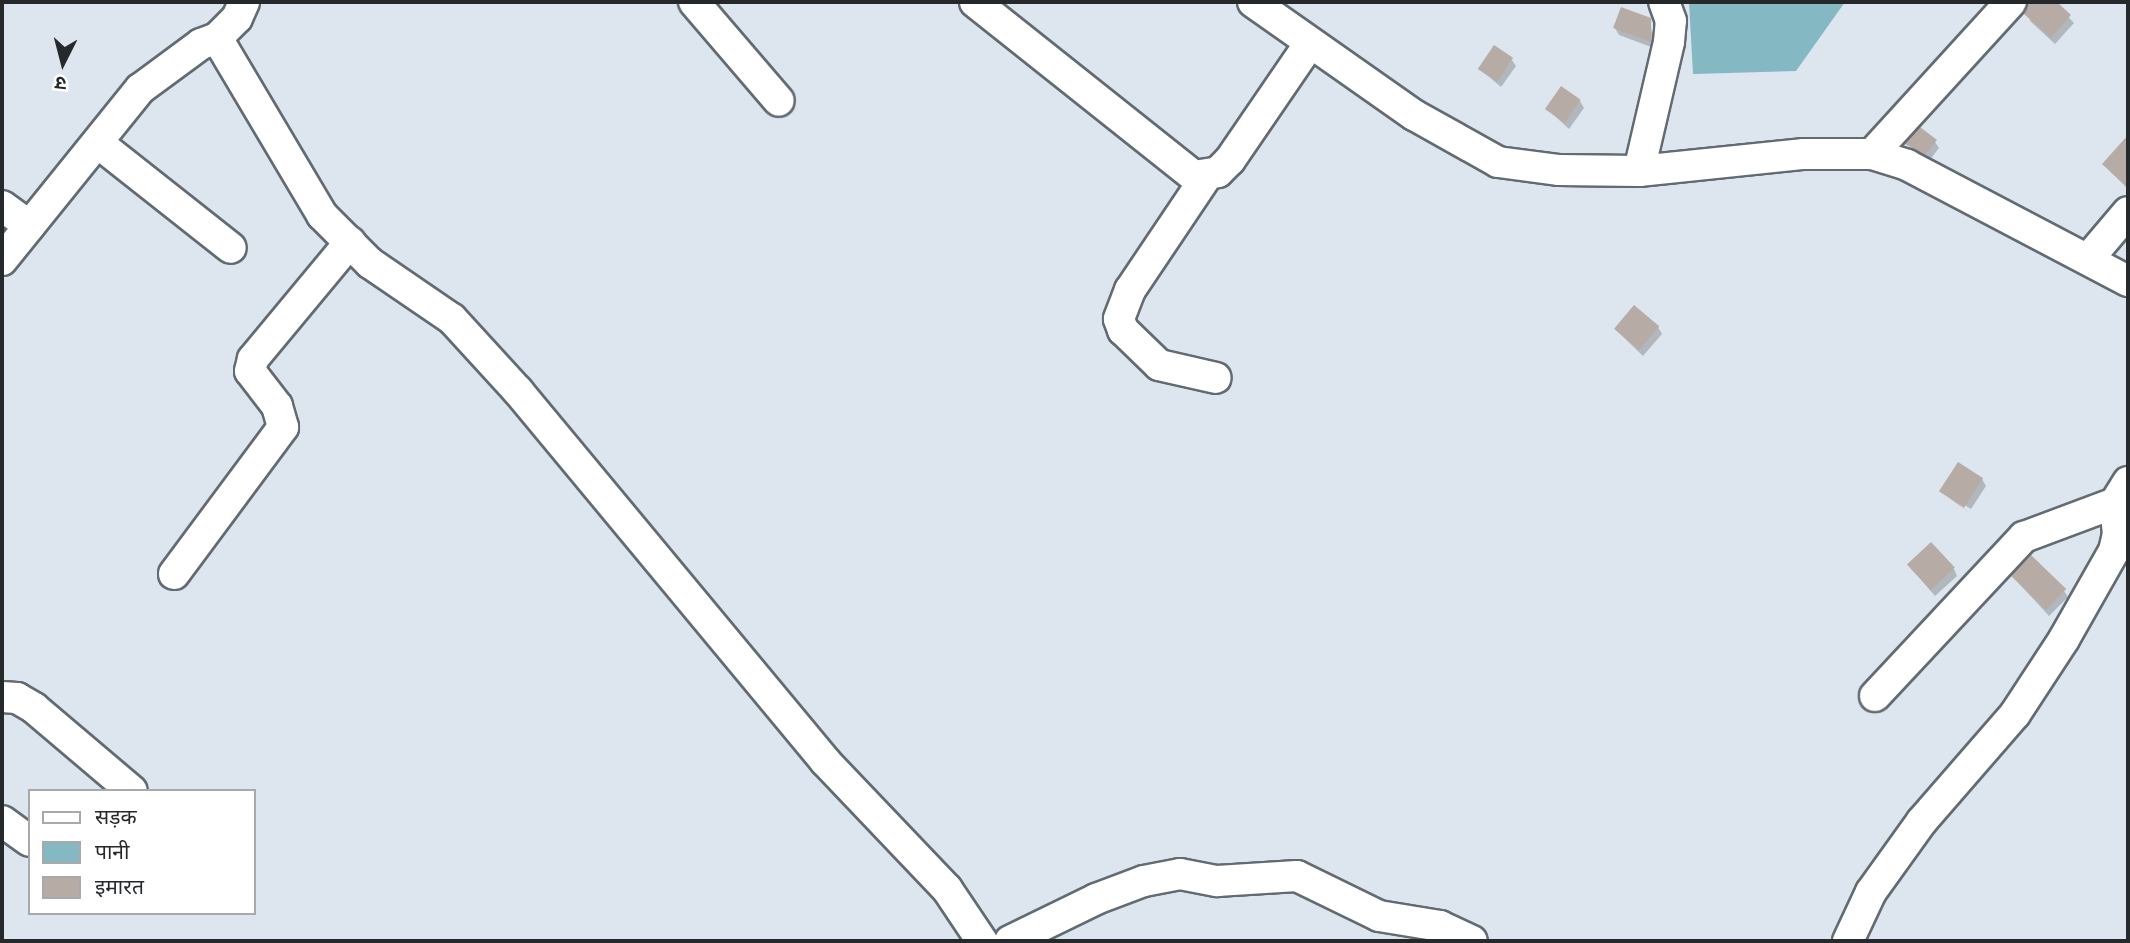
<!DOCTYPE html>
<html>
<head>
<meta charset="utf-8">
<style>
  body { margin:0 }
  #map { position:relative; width:2130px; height:943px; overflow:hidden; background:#dde6ee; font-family:"Open Sans","Noto Sans Devanagari",sans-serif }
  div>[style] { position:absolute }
  .water>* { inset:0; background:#84b8c3 }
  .shadow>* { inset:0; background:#0003 }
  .building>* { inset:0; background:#b6aca5; transform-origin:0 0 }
  .roads { filter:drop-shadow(2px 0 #636b72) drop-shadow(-2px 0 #636b72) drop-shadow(0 2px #636b72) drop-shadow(0 -2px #636b72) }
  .minor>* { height:30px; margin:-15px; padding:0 15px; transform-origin:15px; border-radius:15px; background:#fff }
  span { translate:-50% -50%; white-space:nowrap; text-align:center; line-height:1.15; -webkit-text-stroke:6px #fff; paint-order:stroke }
  .frame { position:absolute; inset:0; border:4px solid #26292c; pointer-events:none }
  .legend { position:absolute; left:28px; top:789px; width:228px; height:126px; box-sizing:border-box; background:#fff; border:2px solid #a8a9ab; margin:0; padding:9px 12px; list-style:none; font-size:21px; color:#26292c }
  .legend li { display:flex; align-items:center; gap:14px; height:35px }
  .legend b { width:35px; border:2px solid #a8a9ab }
  .north { position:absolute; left:28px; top:28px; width:70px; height:70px; -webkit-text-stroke:5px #fff; paint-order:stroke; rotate:186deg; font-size:19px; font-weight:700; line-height:28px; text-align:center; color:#26292c }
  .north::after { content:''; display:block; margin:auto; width:24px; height:32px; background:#26292c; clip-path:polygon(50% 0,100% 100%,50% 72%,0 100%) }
</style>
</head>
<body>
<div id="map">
  <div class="water">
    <i style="clip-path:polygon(1689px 2px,1845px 2px,1796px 71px,1693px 74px)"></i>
  </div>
  <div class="shadow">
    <i style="clip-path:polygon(2027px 2px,2054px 2px,2074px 23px,2055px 44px,2030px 21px)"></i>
    <i style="clip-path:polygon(1650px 19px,1654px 48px,1619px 35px,1615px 28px)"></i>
    <i style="clip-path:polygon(1512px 60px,1516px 66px,1501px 87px,1480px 69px)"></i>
    <i style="clip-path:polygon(1580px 101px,1584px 108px,1569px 129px,1547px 109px)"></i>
    <i style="clip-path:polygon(2128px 138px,2128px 189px,2104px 165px)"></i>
    <i style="clip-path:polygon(1935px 142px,1939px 148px,1929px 161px,1907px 144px)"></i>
    <i style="clip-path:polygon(1658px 327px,1662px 334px,1643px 356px,1616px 330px)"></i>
    <i style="clip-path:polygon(1982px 479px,1986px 486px,1971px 509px,1945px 493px,1969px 513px,1942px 492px)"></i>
    <i style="clip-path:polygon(1909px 566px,1954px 569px,1957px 576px,1935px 596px)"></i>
    <i style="clip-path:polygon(2013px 577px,2064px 591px,2068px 597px,2049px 616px)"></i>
  </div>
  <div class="building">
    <i style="clip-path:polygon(2028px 2px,2057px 2px,2071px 15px,2051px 38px,2024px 14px)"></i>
    <i style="clip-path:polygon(1621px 7px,1651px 18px,1651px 42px,1613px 28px)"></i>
    <i style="left:1494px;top:45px;width:23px;height:29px;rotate:34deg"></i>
    <i style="left:1561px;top:86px;width:24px;height:28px;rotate:35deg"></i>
    <i style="clip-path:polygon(1920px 127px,1937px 140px,1925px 155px,1905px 144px)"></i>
    <i style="clip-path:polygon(2128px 135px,2128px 188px,2102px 164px)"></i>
    <i style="left:1634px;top:305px;width:33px;height:31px;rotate:40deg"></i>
    <i style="left:1958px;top:462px;width:30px;height:35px;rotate:33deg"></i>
    <i style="left:1931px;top:542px;width:35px;height:33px;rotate:47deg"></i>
    <i style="left:2031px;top:555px;width:49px;height:29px;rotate:44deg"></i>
  </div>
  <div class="roads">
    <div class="minor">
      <i style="left:694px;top:2px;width:130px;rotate:49.4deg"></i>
      <i style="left:975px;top:2px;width:280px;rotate:38.5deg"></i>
      <i style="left:1194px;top:176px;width:24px;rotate:-9deg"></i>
      <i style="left:1218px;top:172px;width:17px;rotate:-45deg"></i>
      <i style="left:1230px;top:160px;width:142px;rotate:-55.6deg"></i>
      <i style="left:1253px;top:2px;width:197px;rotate:35.1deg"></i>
      <i style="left:1414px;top:115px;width:96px;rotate:29.2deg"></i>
      <i style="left:1498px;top:162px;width:62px;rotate:7.5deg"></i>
      <i style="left:1559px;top:170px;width:80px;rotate:0.7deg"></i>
      <i style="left:1639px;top:171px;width:166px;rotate:-5.9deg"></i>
      <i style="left:1804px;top:154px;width:68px"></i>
      <i style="left:1872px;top:154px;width:37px;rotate:17deg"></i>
      <i style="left:1907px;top:165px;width:250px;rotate:27.7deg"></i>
      <i style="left:217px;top:38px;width:206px;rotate:59.3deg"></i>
      <i style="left:322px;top:215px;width:68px;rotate:45deg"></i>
      <i style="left:370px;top:263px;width:99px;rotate:34.3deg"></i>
      <i style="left:452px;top:319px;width:98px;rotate:47.5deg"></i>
      <i style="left:518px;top:391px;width:481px;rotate:50.3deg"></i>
      <i style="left:825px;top:761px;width:177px;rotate:46.4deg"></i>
      <i style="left:947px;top:889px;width:63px;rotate:56.1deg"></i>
      <i style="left:98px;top:143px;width:169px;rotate:38.3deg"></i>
      <i style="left:1872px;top:154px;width:206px;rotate:-47.6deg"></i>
      <i style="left:1639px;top:171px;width:132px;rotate:-76.9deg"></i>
      <i style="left:1669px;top:42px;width:21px;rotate:-85deg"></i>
      <i style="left:1671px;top:21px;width:20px;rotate:-110deg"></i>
      <i style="left:1206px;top:177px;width:136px;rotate:123.9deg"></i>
      <i style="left:1130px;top:290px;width:31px;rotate:111deg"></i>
      <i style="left:1119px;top:319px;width:12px;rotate:70deg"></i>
      <i style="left:1123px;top:330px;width:50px;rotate:44.2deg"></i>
      <i style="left:1159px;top:365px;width:58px;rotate:12.8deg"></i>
      <i style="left:2px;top:206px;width:34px;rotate:36deg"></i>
      <i style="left:2089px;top:258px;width:60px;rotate:-49.7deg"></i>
      <i style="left:2px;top:260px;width:220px;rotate:-51.1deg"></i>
      <i style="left:140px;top:89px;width:76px;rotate:-36.4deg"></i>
      <i style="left:201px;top:44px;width:17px;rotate:-21deg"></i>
      <i style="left:217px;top:38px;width:28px;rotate:-45deg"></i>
      <i style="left:237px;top:18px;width:17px;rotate:-66deg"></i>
      <i style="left:174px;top:574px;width:183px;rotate:-53.4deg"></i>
      <i style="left:283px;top:427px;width:22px;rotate:-106deg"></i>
      <i style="left:277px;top:406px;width:44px;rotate:-127.6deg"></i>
      <i style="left:250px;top:371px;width:12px;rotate:-76deg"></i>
      <i style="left:253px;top:359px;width:152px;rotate:-50.3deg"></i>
      <i style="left:1875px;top:696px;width:218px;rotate:-46.9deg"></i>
      <i style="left:2024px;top:537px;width:97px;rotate:-20.5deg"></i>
      <i style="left:2px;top:697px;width:15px;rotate:4deg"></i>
      <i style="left:17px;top:698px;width:20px;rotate:30deg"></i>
      <i style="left:34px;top:708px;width:128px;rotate:40.3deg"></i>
      <i style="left:2px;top:821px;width:34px;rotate:36deg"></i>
      <i style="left:1010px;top:941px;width:96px;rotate:-26deg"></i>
      <i style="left:1096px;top:899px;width:51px;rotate:-20.6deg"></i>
      <i style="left:1144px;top:881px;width:37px;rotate:-11deg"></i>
      <i style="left:1180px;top:874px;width:38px;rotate:11deg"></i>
      <i style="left:1217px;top:881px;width:80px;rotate:-3.6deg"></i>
      <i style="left:1297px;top:876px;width:91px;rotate:26deg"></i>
      <i style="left:1379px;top:916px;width:62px;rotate:9.3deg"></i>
      <i style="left:1440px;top:926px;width:35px;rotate:25deg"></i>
      <i style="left:1848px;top:941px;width:54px;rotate:-64.9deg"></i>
      <i style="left:1871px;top:892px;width:87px;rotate:-54.3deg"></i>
      <i style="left:1922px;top:821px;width:142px;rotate:-49deg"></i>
      <i style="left:2015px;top:714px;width:90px;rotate:-56.8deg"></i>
      <i style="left:2064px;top:639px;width:101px;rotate:-60.4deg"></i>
      <i style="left:2114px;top:551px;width:17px;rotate:-77deg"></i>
      <i style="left:2118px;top:534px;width:31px;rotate:-96deg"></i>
      <i style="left:2115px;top:503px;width:25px;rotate:-58deg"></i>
    </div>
  </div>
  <div class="frame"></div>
  <ul class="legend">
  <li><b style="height:9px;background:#fff"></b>सड़क</li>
  <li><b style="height:19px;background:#84b8c3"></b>पानी</li>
  <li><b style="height:19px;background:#b6aca5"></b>इमारत</li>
  </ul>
  <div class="north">उ</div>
</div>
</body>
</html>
